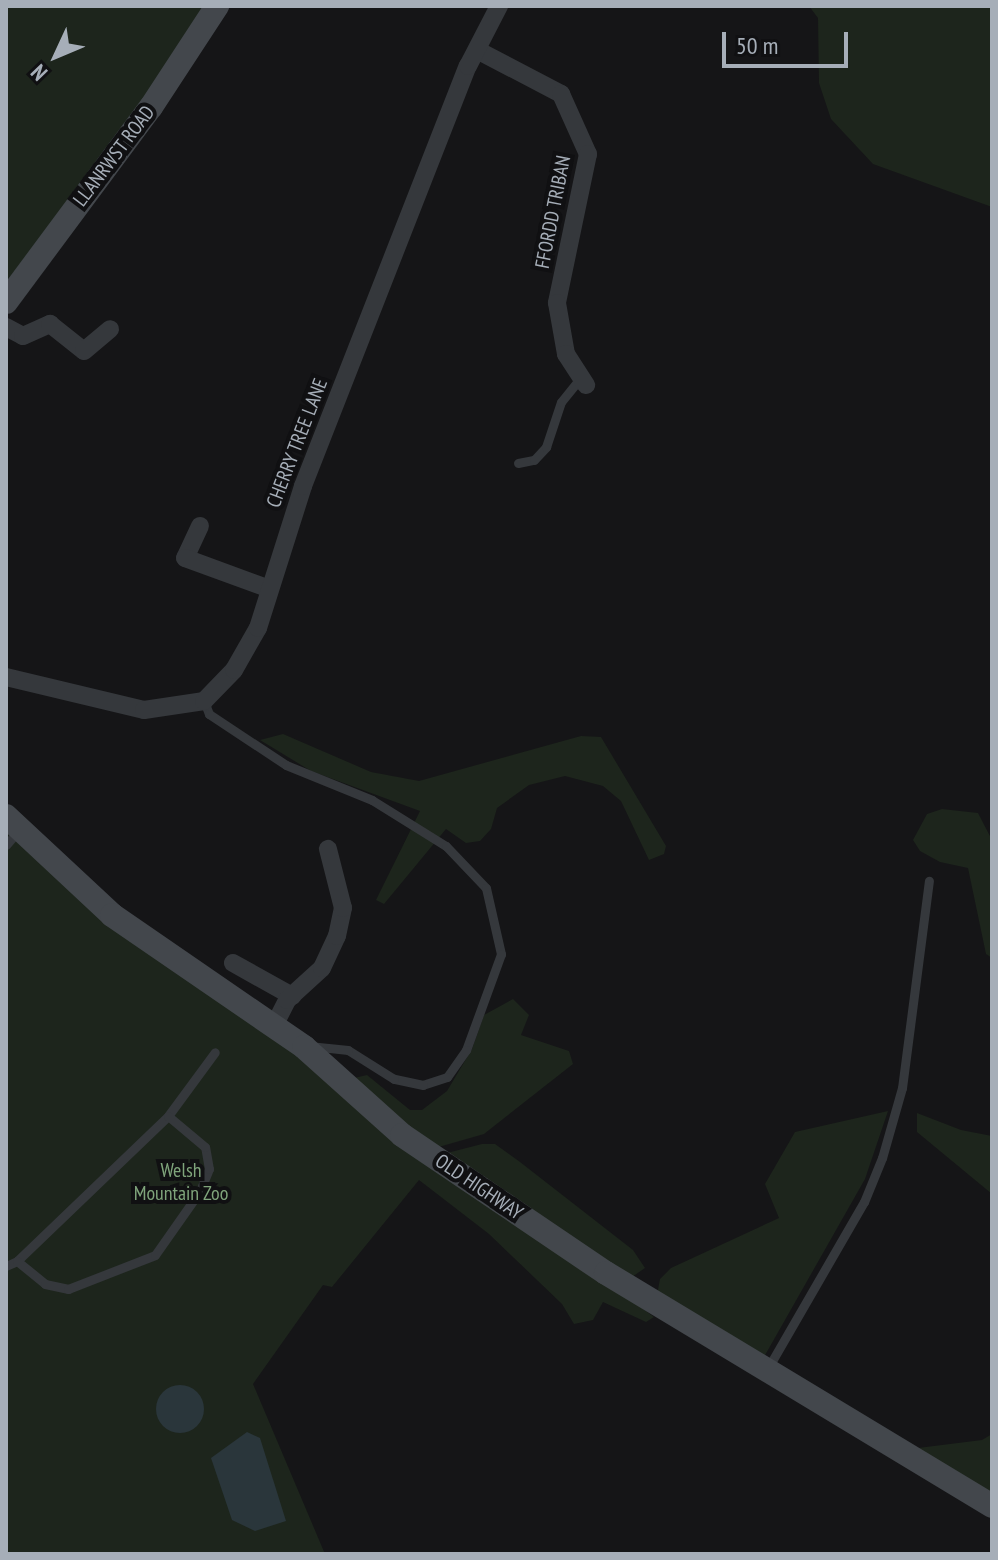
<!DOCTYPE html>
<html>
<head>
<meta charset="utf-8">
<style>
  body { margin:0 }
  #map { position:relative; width:998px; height:1560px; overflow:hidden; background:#151517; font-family:"PT Sans Narrow",sans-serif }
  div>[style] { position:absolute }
  .green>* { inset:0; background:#1d251c }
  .water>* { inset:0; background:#2a363b }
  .round { border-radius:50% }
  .lane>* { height:9px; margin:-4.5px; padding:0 4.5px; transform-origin:4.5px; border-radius:4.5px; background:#35383c }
  .street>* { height:18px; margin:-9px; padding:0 9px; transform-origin:9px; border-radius:9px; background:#35383c }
  .secondary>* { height:24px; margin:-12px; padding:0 12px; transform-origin:12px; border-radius:12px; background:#43474c }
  span { translate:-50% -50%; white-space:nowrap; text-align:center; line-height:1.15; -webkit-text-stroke:8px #101012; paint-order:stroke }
  .street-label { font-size:20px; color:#a6aeb8 }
  .park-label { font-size:20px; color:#7fa47b }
  .frame { position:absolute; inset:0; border:8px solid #a6aeb8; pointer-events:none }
  .north { position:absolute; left:16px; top:16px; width:80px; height:80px; -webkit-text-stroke:6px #101012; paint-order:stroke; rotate:226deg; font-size:22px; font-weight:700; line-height:32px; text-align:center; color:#a6aeb8 }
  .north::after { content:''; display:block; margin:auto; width:28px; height:36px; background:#a6aeb8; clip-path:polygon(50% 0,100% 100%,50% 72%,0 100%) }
  .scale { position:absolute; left:722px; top:32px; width:126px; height:36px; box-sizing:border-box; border:4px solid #a6aeb8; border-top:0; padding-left:10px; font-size:24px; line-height:28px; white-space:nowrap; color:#a6aeb8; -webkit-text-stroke:6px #101012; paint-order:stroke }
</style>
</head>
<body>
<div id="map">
  <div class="green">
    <i style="clip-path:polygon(6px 6px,217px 6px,6px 302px)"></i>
    <i style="clip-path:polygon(809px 6px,992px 6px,992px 207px,873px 164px,831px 119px,819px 83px,818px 18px)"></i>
    <i style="clip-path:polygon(283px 734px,371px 772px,419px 781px,581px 736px,601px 737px,666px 846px,664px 854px,649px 860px,621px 801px,603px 786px,565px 776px,529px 785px,497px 808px,491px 829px,480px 841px,466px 843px,446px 829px,384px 904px,376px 900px,420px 811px,311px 771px,260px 740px)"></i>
    <i style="clip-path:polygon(942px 809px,978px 813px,992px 840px,992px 958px,986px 954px,968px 868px,940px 862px,920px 851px,913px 840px,927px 814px)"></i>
    <i style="clip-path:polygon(6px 822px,221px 998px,654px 1317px,646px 1322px,603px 1302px,593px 1320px,574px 1324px,562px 1304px,489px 1234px,419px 1180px,332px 1287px,323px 1285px,253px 1384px,325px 1554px,6px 1554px)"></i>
    <i style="clip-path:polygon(513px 999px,529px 1015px,521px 1035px,569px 1051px,573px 1064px,484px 1134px,435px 1148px,350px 1079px,367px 1075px,410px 1110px,422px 1110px,447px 1091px,472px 1049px,484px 1015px)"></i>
    <i style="clip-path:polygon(888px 1111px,865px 1179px,764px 1357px,657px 1295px,660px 1279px,671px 1268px,779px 1218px,765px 1184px,795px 1132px)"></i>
    <i style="clip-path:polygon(917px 1113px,961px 1130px,992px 1136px,992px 1194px,917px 1132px)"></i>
    <i style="clip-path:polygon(482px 1144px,495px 1144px,520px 1162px,633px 1250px,645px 1268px,632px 1277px,447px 1153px)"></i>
    <i style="clip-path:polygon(992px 1434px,992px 1494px,918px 1448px,982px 1440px)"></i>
  </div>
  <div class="water">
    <i class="round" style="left:156px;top:1385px;width:48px;height:48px"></i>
    <i style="clip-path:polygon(247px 1432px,260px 1438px,286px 1521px,255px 1531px,232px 1520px,211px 1458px)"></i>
  </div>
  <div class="lane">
    <i style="left:518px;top:463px;width:16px;rotate:-11deg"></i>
    <i style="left:534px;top:460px;width:18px;rotate:-47deg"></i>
    <i style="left:546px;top:447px;width:47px;rotate:-71.6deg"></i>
    <i style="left:561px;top:402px;width:32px;rotate:-51deg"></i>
    <i style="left:204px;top:701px;width:14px;rotate:69deg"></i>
    <i style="left:209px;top:714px;width:92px;rotate:33.5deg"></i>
    <i style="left:286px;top:765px;width:93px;rotate:22.1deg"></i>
    <i style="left:372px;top:800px;width:87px;rotate:31.9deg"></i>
    <i style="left:446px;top:846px;width:58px;rotate:46.4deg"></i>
    <i style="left:486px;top:888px;width:68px;rotate:77.2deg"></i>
    <i style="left:501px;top:954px;width:102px;rotate:110deg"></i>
    <i style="left:466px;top:1050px;width:33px;rotate:125deg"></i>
    <i style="left:447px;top:1077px;width:25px;rotate:162deg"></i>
    <i style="left:423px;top:1085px;width:30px;rotate:-168deg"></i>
    <i style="left:394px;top:1079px;width:54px;rotate:-147.8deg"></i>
    <i style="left:348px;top:1050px;width:37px;rotate:-174deg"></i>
    <i style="left:6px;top:845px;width:21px;rotate:-49deg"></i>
    <i style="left:17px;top:1261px;width:209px;rotate:-43.8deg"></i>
    <i style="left:168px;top:1116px;width:79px;rotate:-53.7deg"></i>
    <i style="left:6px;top:1266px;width:12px;rotate:-24deg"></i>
    <i style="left:17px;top:1261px;width:36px;rotate:39deg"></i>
    <i style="left:45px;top:1284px;width:24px;rotate:12deg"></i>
    <i style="left:68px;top:1289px;width:93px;rotate:-21.3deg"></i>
    <i style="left:155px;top:1255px;width:78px;rotate:-54.9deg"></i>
    <i style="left:200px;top:1191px;width:24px;rotate:-68deg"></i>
    <i style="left:209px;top:1169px;width:22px;rotate:-100deg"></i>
    <i style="left:205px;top:1147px;width:48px;rotate:-140deg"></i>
    <i style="left:768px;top:1368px;width:192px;rotate:-60deg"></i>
    <i style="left:864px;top:1202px;width:48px;rotate:-67.8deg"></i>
    <i style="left:882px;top:1158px;width:73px;rotate:-74.1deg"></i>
    <i style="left:902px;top:1088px;width:209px;rotate:-82.6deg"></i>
  </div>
  <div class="street">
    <i style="left:477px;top:50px;width:95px;rotate:27.6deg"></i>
    <i style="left:561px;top:94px;width:66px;rotate:65.8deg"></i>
    <i style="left:588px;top:154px;width:152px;rotate:101.8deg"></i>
    <i style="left:557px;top:303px;width:52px;rotate:80deg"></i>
    <i style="left:566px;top:354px;width:37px;rotate:57deg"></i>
    <i style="left:6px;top:327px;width:19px;rotate:28deg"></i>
    <i style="left:23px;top:336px;width:30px;rotate:-24deg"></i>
    <i style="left:50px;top:324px;width:43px;rotate:38.5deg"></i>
    <i style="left:84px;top:351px;width:34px;rotate:-40deg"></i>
    <i style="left:200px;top:526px;width:35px;rotate:115deg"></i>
    <i style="left:185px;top:558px;width:87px;rotate:20.1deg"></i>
    <i style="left:6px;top:677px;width:142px;rotate:13.4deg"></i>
    <i style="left:144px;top:710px;width:61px;rotate:-8.5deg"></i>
    <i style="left:204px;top:701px;width:43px;rotate:-45.9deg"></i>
    <i style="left:234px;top:670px;width:48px;rotate:-60.3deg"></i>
    <i style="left:258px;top:628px;width:149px;rotate:-72.4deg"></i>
    <i style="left:303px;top:486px;width:451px;rotate:-68.6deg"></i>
    <i style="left:468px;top:66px;width:68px;rotate:-62.7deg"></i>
    <i style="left:233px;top:963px;width:68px;rotate:29.2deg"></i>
    <i style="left:274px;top:1026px;width:29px;rotate:-63deg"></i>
    <i style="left:287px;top:1000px;width:47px;rotate:-42.4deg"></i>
    <i style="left:322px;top:968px;width:35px;rotate:-65deg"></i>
    <i style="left:337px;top:936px;width:29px;rotate:-78deg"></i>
    <i style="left:343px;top:908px;width:61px;rotate:-104.3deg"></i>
  </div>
  <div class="secondary">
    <i style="left:6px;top:302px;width:243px;rotate:-53.4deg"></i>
    <i style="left:151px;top:107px;width:121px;rotate:-56.8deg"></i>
    <i style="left:6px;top:816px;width:145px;rotate:43deg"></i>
    <i style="left:112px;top:915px;width:233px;rotate:34.5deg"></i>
    <i style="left:304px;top:1047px;width:132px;rotate:41.9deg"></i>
    <i style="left:402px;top:1135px;width:246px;rotate:34.1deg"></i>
    <i style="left:606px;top:1273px;width:451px;rotate:31.1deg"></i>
  </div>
  <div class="street-label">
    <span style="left:114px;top:156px;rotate:-53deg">LLANRWST ROAD</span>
    <span style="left:553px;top:212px;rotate:-79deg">FFORDD TRIBAN</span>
    <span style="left:297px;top:443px;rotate:-69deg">CHERRY TREE LANE</span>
    <span style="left:479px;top:1187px;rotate:34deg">OLD HIGHWAY</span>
  </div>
  <div class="park-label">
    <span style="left:181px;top:1182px">Welsh<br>Mountain Zoo</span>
  </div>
  <div class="frame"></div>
  <div class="north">N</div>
  <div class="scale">50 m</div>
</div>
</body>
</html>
